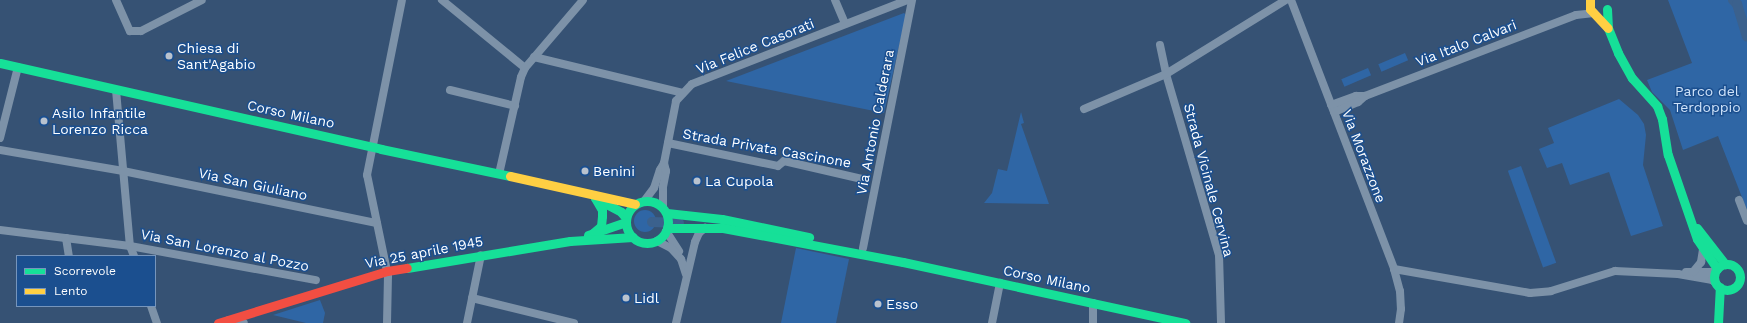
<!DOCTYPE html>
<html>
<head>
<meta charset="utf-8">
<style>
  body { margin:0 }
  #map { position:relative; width:1747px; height:323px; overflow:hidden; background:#365274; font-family:"Work Sans",sans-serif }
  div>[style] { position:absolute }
  .green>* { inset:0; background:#2f66a5; transform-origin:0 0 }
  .round { border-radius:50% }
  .canal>* { height:10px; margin:-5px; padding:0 5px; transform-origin:5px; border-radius:5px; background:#3b618d }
  .street>* { height:8px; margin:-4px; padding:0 4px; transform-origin:4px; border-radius:4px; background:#7d92a8 }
  .fast>* { height:9px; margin:-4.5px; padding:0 4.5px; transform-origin:4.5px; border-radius:4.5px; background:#16e098 }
  .fast>.ring { margin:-4.5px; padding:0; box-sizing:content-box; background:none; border:9px solid #16e098; border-radius:50% }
  .slow>* { height:9px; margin:-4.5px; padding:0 4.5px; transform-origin:4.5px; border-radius:4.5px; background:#ffcf43 }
  .jam>* { height:9px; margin:-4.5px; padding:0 4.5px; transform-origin:4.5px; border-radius:4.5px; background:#f24e42 }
  .dots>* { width:11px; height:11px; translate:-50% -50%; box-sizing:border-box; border:2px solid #1b4f8f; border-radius:50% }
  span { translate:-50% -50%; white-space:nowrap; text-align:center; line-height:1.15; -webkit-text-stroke:3px #1b4f8f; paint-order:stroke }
  .street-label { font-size:14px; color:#fff }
  .poi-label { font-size:14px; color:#fff }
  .left { translate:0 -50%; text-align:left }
  .park-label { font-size:14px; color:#cfe3fa }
  .legend { position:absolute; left:16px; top:255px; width:140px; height:52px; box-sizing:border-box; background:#1b4f8f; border:1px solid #7695bc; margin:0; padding:5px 7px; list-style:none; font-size:12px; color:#fff }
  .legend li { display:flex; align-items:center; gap:8px; height:20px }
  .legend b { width:20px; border:1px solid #7695bc }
</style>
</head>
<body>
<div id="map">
  <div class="green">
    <i style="clip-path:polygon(1668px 0,1747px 0,1747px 210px,1718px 136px,1683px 150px,1670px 110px,1652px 92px,1647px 80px,1692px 63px)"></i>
    <i style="clip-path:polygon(904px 13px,906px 15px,884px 113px,726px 81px)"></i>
    <i style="left:1405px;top:53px;width:8px;height:29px;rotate:67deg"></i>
    <i style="left:1368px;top:68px;width:8px;height:29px;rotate:67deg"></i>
    <i style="clip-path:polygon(1619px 99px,1638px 115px,1644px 124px,1646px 135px,1643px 165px,1663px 226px,1631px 236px,1609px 172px,1570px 185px,1562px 163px,1547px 168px,1539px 149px,1554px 143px,1548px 128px)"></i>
    <i style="clip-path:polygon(1021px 112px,1024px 123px,1021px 124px,1049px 204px,984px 203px,992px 193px,998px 169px,1007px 171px)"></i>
    <i style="left:1521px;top:166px;width:103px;height:14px;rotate:70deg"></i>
    <i class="round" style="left:634px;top:210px;width:22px;height:22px"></i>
    <i style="clip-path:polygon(796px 248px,849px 259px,836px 323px,781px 323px)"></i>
    <i style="clip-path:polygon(320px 300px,325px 313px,323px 323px,306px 323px,273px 315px)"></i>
  </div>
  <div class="canal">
    <i style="left:1733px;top:0;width:6px;rotate:45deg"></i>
    <i style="left:1737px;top:4px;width:34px;rotate:73deg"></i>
    <i style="left:652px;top:222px;width:27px;rotate:2deg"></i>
  </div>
  <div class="street">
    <i style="left:116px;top:0;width:34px;rotate:66deg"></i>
    <i style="left:130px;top:31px;width:11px"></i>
    <i style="left:141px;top:31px;width:68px;rotate:-26.9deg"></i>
    <i style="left:442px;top:0;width:107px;rotate:39.3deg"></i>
    <i style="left:835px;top:0;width:26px;rotate:67deg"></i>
    <i style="left:1291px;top:0;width:288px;rotate:69deg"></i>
    <i style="left:1394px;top:269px;width:23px;rotate:75deg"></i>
    <i style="left:1400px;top:291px;width:18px;rotate:87deg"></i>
    <i style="left:1401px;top:309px;width:14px;rotate:98deg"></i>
    <i style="left:1160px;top:45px;width:30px;rotate:78deg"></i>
    <i style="left:1166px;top:74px;width:189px;rotate:73.7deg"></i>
    <i style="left:1219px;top:255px;width:68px;rotate:88.3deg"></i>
    <i style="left:534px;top:57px;width:153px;rotate:13.6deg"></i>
    <i style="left:116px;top:90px;width:157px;rotate:84.9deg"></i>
    <i style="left:130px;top:246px;width:11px;rotate:68deg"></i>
    <i style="left:450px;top:90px;width:67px;rotate:13.8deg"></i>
    <i style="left:1365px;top:96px;width:226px;rotate:-21deg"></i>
    <i style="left:1576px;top:15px;width:18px;rotate:-6deg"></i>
    <i style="left:1331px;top:105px;width:27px;rotate:-20deg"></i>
    <i style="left:1356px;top:96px;width:9px"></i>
    <i style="left:1365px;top:96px;width:9px;rotate:139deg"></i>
    <i style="left:1358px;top:102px;width:26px;rotate:157deg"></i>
    <i style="left:1084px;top:109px;width:89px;rotate:-23.1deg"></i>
    <i style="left:1166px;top:74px;width:141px;rotate:-31.7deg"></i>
    <i style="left:0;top:138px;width:73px;rotate:-75.8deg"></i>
    <i style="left:668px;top:143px;width:112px;rotate:11.8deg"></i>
    <i style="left:778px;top:166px;width:8px;rotate:-40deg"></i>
    <i style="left:784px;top:161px;width:80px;rotate:13deg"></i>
    <i style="left:0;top:150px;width:125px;rotate:9.7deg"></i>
    <i style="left:123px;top:171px;width:259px;rotate:11.6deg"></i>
    <i style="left:499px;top:174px;width:99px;rotate:-77.2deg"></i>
    <i style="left:521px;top:77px;width:10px;rotate:-66deg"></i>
    <i style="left:525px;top:68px;width:89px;rotate:-49.5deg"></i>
    <i style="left:645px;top:200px;width:15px;rotate:-53deg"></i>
    <i style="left:654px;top:188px;width:19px;rotate:-72deg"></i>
    <i style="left:660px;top:170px;width:8px;rotate:-60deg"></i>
    <i style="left:1739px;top:200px;width:22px;rotate:69deg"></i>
    <i style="left:663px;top:207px;width:20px;rotate:-90deg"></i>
    <i style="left:663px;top:187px;width:16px;rotate:-79deg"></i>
    <i style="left:666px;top:171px;width:8px;rotate:-104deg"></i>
    <i style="left:664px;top:163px;width:63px;rotate:-79deg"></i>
    <i style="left:676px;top:101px;width:23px;rotate:-47deg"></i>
    <i style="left:692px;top:84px;width:232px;rotate:-21.3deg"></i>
    <i style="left:0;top:230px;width:131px;rotate:7deg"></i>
    <i style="left:130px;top:246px;width:189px;rotate:10.4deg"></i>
    <i style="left:666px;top:231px;width:24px;rotate:57deg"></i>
    <i style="left:66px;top:238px;width:18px;rotate:81deg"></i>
    <i style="left:657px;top:241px;width:16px;rotate:27deg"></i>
    <i style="left:671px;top:248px;width:15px;rotate:48deg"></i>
    <i style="left:681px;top:259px;width:16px;rotate:72deg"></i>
    <i style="left:863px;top:248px;width:253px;rotate:-78.8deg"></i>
    <i style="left:1394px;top:269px;width:138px;rotate:10deg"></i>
    <i style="left:1530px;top:293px;width:21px;rotate:-5deg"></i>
    <i style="left:1551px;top:291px;width:67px;rotate:-17.4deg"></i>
    <i style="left:1615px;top:271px;width:63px;rotate:2.7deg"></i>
    <i style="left:1678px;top:274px;width:35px;rotate:10deg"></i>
    <i style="left:1712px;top:280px;width:5px;rotate:37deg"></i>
    <i style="left:1686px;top:272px;width:29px"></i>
    <i style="left:1693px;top:272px;width:13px;rotate:-51deg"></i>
    <i style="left:1701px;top:262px;width:13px;rotate:-81deg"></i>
    <i style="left:472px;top:298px;width:105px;rotate:13.8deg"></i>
    <i style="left:151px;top:306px;width:18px;rotate:71deg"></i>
    <i style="left:229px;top:320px;width:15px;rotate:11deg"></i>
    <i style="left:387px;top:323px;width:47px;rotate:-88.8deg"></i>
    <i style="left:388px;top:276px;width:103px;rotate:-101.7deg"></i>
    <i style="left:367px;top:175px;width:178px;rotate:-78.7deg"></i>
    <i style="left:467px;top:323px;width:69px;rotate:-78.4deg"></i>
    <i style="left:676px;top:323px;width:83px;rotate:-76.8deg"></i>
    <i style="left:695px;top:242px;width:10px;rotate:-66deg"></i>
    <i style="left:699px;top:233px;width:8px;rotate:-40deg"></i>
    <i style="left:992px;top:323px;width:41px;rotate:-78.7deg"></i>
    <i style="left:1093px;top:323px;width:20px;rotate:-90deg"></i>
  </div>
  <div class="fast">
    <i style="left:1607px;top:9px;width:19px;rotate:87deg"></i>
    <i style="left:1608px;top:28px;width:27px;rotate:68deg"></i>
    <i style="left:1618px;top:53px;width:29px;rotate:61deg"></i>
    <i style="left:1632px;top:78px;width:38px;rotate:48deg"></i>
    <i style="left:1657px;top:106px;width:14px;rotate:69deg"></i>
    <i style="left:1662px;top:119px;width:36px;rotate:81deg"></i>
    <i style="left:1668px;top:155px;width:89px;rotate:71deg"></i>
    <i style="left:1697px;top:239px;width:36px;rotate:56deg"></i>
    <i style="left:0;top:63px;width:391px;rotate:12.7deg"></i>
    <i style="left:381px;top:149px;width:132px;rotate:11.8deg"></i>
    <i style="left:595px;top:198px;width:30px;rotate:28deg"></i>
    <i style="left:621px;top:212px;width:8px;rotate:50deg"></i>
    <i class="ring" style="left:626px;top:201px;width:33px;height:33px"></i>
    <i style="left:667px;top:213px;width:55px;rotate:6.2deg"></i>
    <i style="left:722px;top:219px;width:89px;rotate:11.7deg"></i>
    <i style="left:667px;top:228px;width:56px"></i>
    <i style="left:723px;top:228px;width:183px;rotate:10.7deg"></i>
    <i style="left:903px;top:262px;width:289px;rotate:12.2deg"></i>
    <i style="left:1697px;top:228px;width:46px;rotate:52.1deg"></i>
    <i style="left:593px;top:233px;width:11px;rotate:-41deg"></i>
    <i style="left:601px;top:226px;width:10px;rotate:-84deg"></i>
    <i style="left:602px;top:216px;width:6px;rotate:-90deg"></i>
    <i style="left:602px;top:210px;width:14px;rotate:-120deg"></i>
    <i style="left:588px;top:235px;width:40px;rotate:-18.9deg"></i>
    <i class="ring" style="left:1714px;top:264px;width:17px;height:17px"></i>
    <i style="left:407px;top:268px;width:165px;rotate:-9.4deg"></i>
    <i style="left:570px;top:241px;width:63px;rotate:-3.6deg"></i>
    <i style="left:1718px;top:323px;width:36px;rotate:-87deg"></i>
  </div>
  <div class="slow">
    <i style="left:1590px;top:0;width:9px;rotate:90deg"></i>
    <i style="left:1590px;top:9px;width:26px;rotate:47deg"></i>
    <i style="left:510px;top:176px;width:128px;rotate:12.6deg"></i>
  </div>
  <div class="jam">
    <i style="left:218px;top:323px;width:177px;rotate:-17.1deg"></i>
    <i style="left:387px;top:271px;width:20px;rotate:-9deg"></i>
  </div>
  <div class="dots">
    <i style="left:169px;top:56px;background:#b9c2ce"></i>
    <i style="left:44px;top:121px;background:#b9c2ce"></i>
    <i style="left:585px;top:171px;background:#b9c2ce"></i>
    <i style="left:697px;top:181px;background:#b9c2ce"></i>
    <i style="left:626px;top:298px;background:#b9c2ce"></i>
    <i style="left:878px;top:304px;background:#b9c2ce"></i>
  </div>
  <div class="street-label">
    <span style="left:1466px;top:43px;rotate:-21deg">Via Italo Calvari</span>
    <span style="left:755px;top:46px;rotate:-22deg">Via Felice Casorati</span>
    <span style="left:291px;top:114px;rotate:12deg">Corso Milano</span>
    <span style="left:875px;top:122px;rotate:-79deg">Via Antonio Calderara</span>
    <span style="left:767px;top:148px;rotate:10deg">Strada Privata Cascinone</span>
    <span style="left:1364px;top:156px;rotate:69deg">Via Morazzone</span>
    <span style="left:1209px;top:180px;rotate:75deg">Strada Vicinale Cervina</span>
    <span style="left:253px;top:184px;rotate:12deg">Via San Giuliano</span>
    <span style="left:225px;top:250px;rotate:11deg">Via San Lorenzo al Pozzo</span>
    <span style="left:424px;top:252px;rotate:-11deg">Via 25 aprile 1945</span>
    <span style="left:1047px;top:279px;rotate:12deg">Corso Milano</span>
  </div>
  <div class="poi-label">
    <span class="left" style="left:177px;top:56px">Chiesa di<br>Sant'Agabio</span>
    <span class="left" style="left:52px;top:121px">Asilo Infantile<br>Lorenzo Ricca</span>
    <span class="left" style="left:593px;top:171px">Benini</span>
    <span class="left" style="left:705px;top:181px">La Cupola</span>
    <span class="left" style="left:634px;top:298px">Lidl</span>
    <span class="left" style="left:886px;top:304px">Esso</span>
  </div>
  <div class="park-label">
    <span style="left:1707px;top:99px">Parco del<br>Terdoppio</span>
  </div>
  <ul class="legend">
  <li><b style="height:5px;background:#16e098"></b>Scorrevole</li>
  <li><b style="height:5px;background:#ffcf43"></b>Lento</li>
  </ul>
</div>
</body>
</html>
